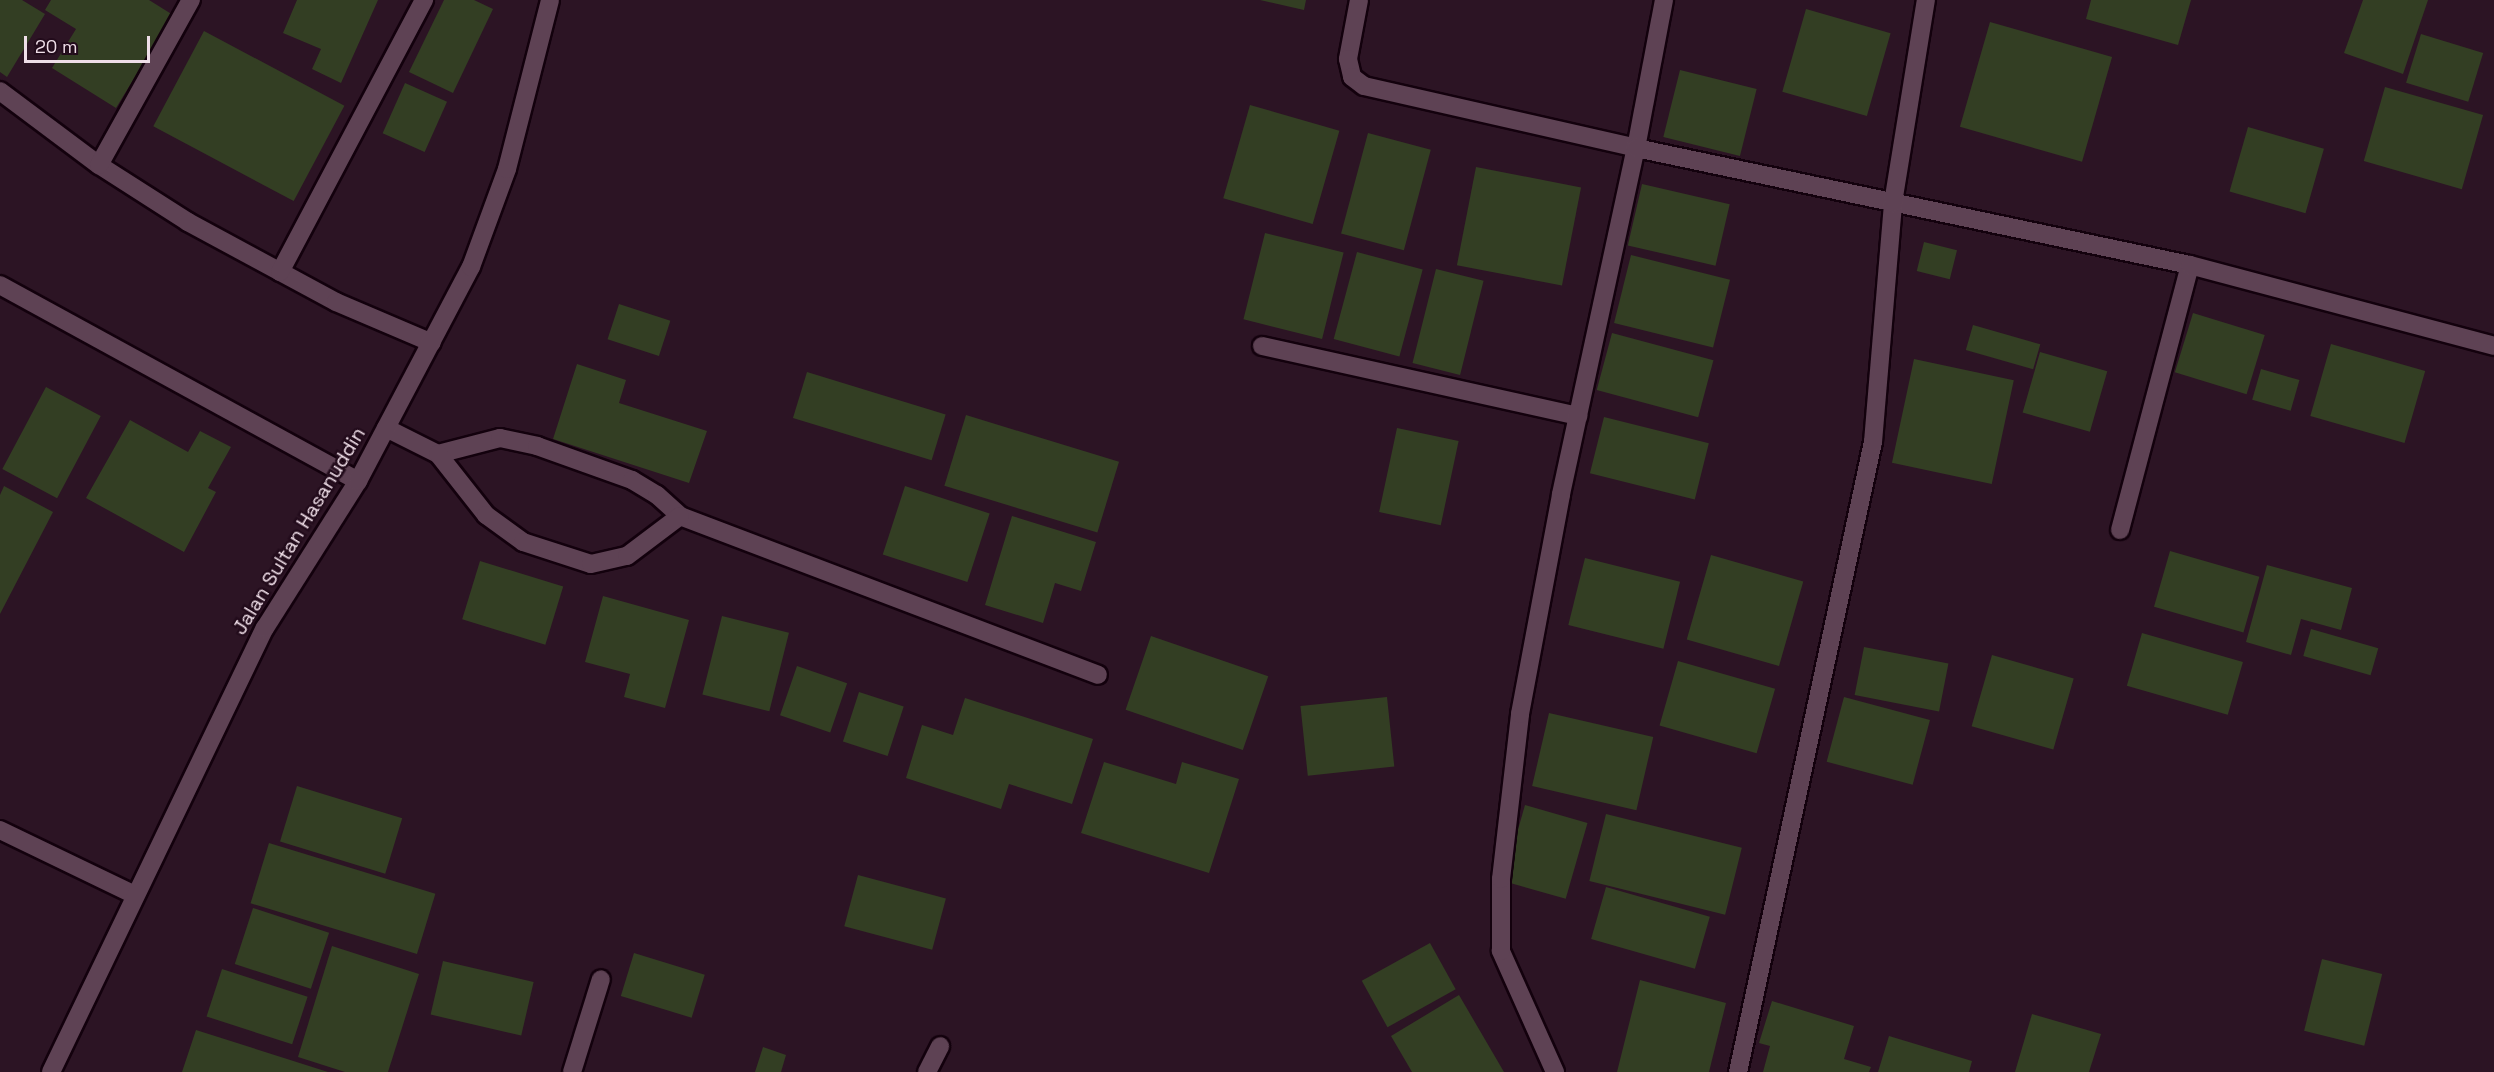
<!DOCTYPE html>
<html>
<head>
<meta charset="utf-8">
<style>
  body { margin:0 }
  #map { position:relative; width:2494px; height:1072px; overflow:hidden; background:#2c1424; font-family:"Space Grotesk",sans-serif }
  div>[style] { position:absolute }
  .building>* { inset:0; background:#333e23; transform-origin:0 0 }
  .roads { filter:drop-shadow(2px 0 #13010d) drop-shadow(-2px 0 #13010d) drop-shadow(0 2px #13010d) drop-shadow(0 -2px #13010d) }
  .minor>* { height:18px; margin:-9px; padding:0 9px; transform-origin:9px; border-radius:9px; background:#5e4254 }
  span { translate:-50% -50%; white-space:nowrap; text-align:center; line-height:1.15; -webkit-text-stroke:5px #220b1b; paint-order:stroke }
  .street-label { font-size:20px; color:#efdee8 }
  .scale { position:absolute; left:24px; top:36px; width:126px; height:27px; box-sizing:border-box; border:3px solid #efdee8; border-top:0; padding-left:8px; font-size:18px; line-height:21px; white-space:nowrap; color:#efdee8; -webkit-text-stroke:4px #220b1b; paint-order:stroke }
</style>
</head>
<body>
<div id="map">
  <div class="building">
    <i style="clip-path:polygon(0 0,22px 0,45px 14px,7px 77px,0 72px)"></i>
    <i style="clip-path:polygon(51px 0,149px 0,173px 15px,116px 108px,52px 68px,76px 29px,45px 10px)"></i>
    <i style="clip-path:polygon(297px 0,378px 0,341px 83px,312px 69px,321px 49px,283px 33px)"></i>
    <i style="clip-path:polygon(444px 0,474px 0,493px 9px,453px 93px,409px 72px)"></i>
    <i style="clip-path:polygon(1260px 0,1306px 0,1304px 10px)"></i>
    <i style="clip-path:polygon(2091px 0,2191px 0,2178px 45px,2086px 19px)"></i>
    <i style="clip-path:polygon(2363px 0,2428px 0,2403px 74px,2344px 53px)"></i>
    <i style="left:1806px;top:9px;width:88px;height:86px;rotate:16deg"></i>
    <i style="left:1990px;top:22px;width:127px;height:109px;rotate:16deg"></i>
    <i style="left:204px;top:31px;width:159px;height:108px;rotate:28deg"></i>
    <i style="left:2421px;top:34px;width:65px;height:51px;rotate:17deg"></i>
    <i style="left:1680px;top:70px;width:79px;height:69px;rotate:14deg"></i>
    <i style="left:405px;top:83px;width:46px;height:55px;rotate:24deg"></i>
    <i style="left:2385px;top:87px;width:102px;height:77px;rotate:16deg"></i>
    <i style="left:1250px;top:105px;width:93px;height:97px;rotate:16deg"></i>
    <i style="left:2248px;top:127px;width:79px;height:67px;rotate:16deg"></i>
    <i style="left:1368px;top:133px;width:65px;height:104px;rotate:15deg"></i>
    <i style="left:1476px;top:167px;width:107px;height:100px;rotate:11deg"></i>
    <i style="left:1642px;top:184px;width:90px;height:63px;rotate:13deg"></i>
    <i style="left:1265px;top:233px;width:81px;height:89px;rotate:14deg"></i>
    <i style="left:1924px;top:242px;width:34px;height:30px;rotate:14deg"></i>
    <i style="left:1357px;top:252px;width:68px;height:90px;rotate:15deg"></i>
    <i style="left:1631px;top:255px;width:102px;height:70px;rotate:14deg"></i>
    <i style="left:1436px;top:269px;width:49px;height:97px;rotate:14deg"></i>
    <i style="left:619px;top:304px;width:54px;height:37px;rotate:18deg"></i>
    <i style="left:2193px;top:313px;width:75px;height:62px;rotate:17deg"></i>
    <i style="left:1973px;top:325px;width:70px;height:26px;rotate:16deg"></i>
    <i style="left:1612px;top:333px;width:105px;height:59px;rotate:15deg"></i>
    <i style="left:2331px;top:344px;width:98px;height:75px;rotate:16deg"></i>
    <i style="left:2040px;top:352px;width:70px;height:63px;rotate:16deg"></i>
    <i style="left:1914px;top:359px;width:102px;height:106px;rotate:12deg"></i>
    <i style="clip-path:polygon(577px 364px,626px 380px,619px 403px,707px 431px,689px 483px,553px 439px)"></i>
    <i style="left:2261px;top:369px;width:40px;height:32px;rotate:16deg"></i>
    <i style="left:807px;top:372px;width:145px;height:48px;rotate:17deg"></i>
    <i style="left:46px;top:387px;width:62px;height:93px;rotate:28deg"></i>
    <i style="left:966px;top:415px;width:160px;height:74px;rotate:17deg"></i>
    <i style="left:1604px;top:417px;width:108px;height:58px;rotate:14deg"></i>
    <i style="clip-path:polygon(130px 420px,188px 452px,200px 431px,231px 447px,208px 488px,216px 492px,184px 552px,86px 498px)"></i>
    <i style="left:1397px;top:428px;width:63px;height:86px;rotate:12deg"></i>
    <i style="clip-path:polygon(4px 486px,53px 512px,0 614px,0 495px)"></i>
    <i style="left:905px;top:486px;width:89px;height:72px;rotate:18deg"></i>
    <i style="clip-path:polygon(1012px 516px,1096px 542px,1081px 591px,1055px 583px,1043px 623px,985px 605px)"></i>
    <i style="left:2170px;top:551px;width:93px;height:58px;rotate:16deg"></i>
    <i style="left:1711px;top:555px;width:96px;height:88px;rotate:16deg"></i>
    <i style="left:1585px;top:558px;width:98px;height:69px;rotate:14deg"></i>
    <i style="left:480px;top:561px;width:87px;height:61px;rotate:17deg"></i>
    <i style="clip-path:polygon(2267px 565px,2352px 588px,2341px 630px,2301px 619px,2291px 655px,2246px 642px)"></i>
    <i style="clip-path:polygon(603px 596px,689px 620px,665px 708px,624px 697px,630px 674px,585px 662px)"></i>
    <i style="left:722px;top:616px;width:69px;height:81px;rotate:14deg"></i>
    <i style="left:2311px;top:629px;width:70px;height:28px;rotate:16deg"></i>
    <i style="left:2142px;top:633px;width:105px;height:55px;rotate:16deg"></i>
    <i style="left:1151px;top:636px;width:124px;height:78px;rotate:19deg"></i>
    <i style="left:1864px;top:647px;width:86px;height:49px;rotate:11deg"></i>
    <i style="left:1992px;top:655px;width:85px;height:74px;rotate:16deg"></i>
    <i style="left:1678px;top:661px;width:101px;height:67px;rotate:16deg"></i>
    <i style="left:797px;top:666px;width:53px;height:52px;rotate:19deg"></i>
    <i style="left:859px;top:692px;width:47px;height:52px;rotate:18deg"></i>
    <i style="left:1387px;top:697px;width:70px;height:87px;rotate:84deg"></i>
    <i style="left:1844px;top:697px;width:89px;height:67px;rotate:15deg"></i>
    <i style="clip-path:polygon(965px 698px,1093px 739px,1072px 804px,1009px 784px,1001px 809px,906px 778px,922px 725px,953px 735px)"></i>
    <i style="left:1549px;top:713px;width:107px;height:75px;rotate:13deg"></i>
    <i style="clip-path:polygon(1104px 762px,1176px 784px,1182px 762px,1239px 779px,1209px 873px,1081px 833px)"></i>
    <i style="left:297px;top:786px;width:110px;height:58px;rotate:17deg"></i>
    <i style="left:1525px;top:805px;width:65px;height:79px;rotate:16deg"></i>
    <i style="left:1606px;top:814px;width:140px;height:69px;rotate:14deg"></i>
    <i style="left:269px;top:843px;width:174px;height:63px;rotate:17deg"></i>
    <i style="left:858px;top:875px;width:91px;height:53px;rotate:15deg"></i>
    <i style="left:1606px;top:887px;width:108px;height:54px;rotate:16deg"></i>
    <i style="left:253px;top:908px;width:80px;height:59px;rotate:18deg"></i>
    <i style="left:1430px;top:943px;width:53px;height:78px;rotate:61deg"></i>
    <i style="clip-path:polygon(332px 946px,419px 974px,388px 1072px,345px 1072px,298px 1057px)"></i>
    <i style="left:634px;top:953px;width:74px;height:45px;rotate:17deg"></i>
    <i style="left:2322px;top:959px;width:62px;height:74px;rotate:14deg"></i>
    <i style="left:443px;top:961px;width:93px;height:55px;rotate:13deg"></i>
    <i style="left:222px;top:969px;width:90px;height:50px;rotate:18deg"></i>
    <i style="clip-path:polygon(1640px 980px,1726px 1003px,1709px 1072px,1617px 1072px)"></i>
    <i style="clip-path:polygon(1459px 995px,1504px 1072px,1412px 1072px,1391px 1036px)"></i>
    <i style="clip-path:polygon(1772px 1001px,1854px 1026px,1844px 1059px,1871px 1067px,1869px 1072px,1763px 1072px,1770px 1046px,1759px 1043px)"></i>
    <i style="clip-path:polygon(2032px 1014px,2101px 1034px,2089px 1072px,2015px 1072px)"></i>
    <i style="clip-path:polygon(196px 1030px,328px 1072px,182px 1072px)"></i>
    <i style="clip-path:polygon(1889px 1036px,1972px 1061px,1969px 1072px,1878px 1072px)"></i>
    <i style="clip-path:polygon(763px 1047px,786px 1055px,781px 1072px,755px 1072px)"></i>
  </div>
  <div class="roads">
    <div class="minor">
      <i style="left:1359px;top:0;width:60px;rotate:100.6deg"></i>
      <i style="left:1348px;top:59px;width:18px;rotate:77deg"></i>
      <i style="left:1352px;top:77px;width:15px;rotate:37deg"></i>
      <i style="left:1364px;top:86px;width:279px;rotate:12.8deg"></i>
      <i style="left:1636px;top:148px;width:151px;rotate:-79.3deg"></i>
      <i style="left:0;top:91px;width:124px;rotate:36.8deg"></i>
      <i style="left:99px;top:165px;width:106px;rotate:32.6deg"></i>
      <i style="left:188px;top:222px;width:168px;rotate:28.4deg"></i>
      <i style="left:336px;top:302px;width:104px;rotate:23.1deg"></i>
      <i style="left:99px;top:165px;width:189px;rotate:-60.9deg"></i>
      <i style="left:280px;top:272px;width:308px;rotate:-62.1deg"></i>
      <i style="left:0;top:285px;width:408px;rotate:28.7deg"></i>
      <i style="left:1262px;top:346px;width:324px;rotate:12.5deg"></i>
      <i style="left:386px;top:428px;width:58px;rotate:26.6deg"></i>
      <i style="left:438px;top:454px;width:64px;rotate:-14.5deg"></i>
      <i style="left:500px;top:438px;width:38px;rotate:12deg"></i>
      <i style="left:537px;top:446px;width:101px;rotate:19.7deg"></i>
      <i style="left:632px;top:480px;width:29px;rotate:31deg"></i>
      <i style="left:657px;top:495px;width:31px;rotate:42deg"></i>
      <i style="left:680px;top:516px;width:447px;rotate:20.8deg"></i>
      <i style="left:438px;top:454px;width:78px;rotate:51.8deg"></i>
      <i style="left:486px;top:515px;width:46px;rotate:36.1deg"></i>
      <i style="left:523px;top:542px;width:71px;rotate:17.9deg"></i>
      <i style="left:591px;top:564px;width:37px;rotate:-13deg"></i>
      <i style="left:627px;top:556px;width:66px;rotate:-37deg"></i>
      <i style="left:2120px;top:530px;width:274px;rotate:-75.2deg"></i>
      <i style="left:0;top:830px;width:150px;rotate:25.7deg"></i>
      <i style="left:51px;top:1072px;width:493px;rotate:-64.3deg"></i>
      <i style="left:265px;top:628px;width:174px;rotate:-57.7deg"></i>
      <i style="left:358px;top:481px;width:242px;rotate:-62.2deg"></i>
      <i style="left:471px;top:267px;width:104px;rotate:-69.8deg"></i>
      <i style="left:507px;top:169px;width:174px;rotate:-75.7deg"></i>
      <i style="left:572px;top:1072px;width:97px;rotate:-72.7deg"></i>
      <i style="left:927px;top:1072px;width:29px;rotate:-63deg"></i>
      <i style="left:1555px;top:1072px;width:133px;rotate:-114.1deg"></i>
      <i style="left:1501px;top:951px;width:72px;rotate:-90deg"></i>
      <i style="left:1501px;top:879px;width:166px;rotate:-83.4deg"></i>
      <i style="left:1520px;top:714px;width:224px;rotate:-79.4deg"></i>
      <i style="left:1561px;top:494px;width:354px;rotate:-77.8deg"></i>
      <i style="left:1636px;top:148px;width:566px;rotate:11.93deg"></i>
      <i style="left:2190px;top:265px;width:315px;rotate:14.9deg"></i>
      <i style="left:1738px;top:1072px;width:644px;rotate:-77.91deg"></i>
      <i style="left:1873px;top:442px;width:240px;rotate:-85.2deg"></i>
      <i style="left:1893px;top:203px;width:206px;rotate:-80.8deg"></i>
    </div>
  </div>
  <div class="street-label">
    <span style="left:299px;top:531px;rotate:-59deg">Jalan Sultan Hasanuddin</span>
  </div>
  <div class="scale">20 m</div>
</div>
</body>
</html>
